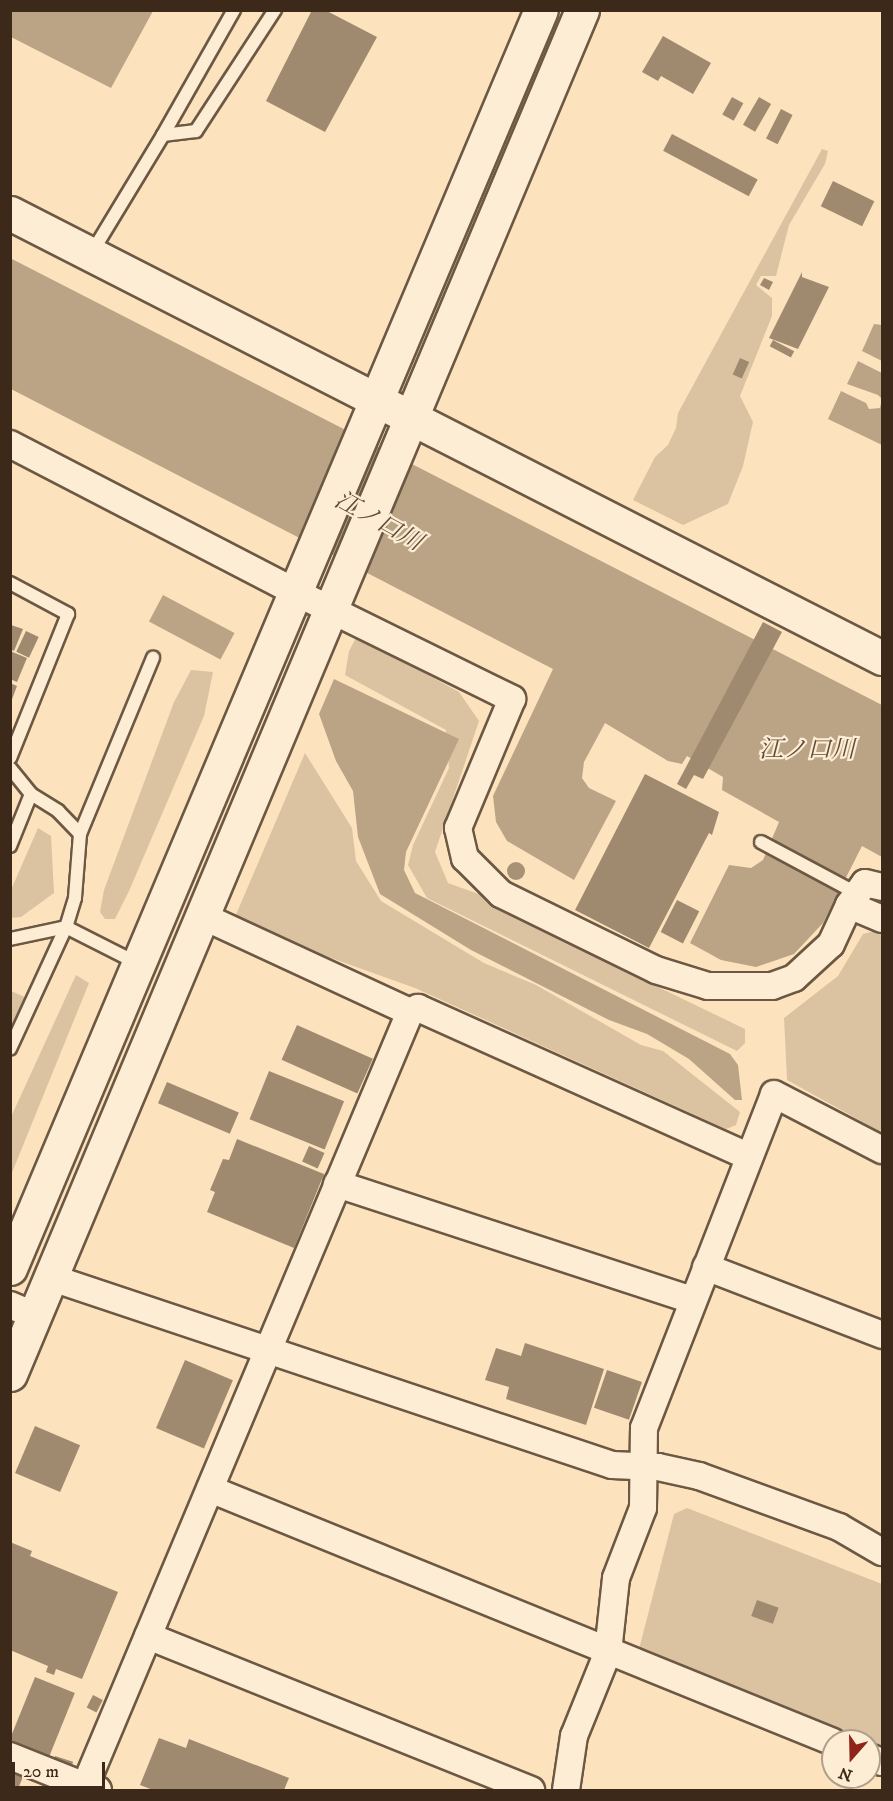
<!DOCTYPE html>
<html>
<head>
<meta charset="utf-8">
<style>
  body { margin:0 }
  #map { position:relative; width:893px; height:1801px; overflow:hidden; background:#fce3be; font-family:"IM FELL DW Pica","Noto Serif JP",serif }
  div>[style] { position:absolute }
  .green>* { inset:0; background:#dbc3a2 }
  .water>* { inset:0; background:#bba486; transform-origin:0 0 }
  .building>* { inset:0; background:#a08a6f; transform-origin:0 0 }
  .roads { filter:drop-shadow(2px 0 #6c5843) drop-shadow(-2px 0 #6c5843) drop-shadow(0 2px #6c5843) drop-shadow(0 -2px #6c5843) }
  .lane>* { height:12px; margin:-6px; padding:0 6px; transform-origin:6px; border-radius:6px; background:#fdedd5 }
  .street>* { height:26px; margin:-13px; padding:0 13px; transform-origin:13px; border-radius:13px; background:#fdedd5 }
  .secondary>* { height:33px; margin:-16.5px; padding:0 16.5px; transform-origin:16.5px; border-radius:16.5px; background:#fdedd5 }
  .trees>* { width:18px; height:18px; margin:-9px; border-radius:50%; background:#a89276 }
  span { translate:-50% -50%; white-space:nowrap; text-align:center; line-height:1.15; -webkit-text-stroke:4.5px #fdedd5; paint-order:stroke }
  .water-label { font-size:24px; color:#624e3a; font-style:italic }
  .frame { position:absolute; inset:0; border:12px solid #3c291a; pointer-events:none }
  .north { position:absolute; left:821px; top:1729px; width:60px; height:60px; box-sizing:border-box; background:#fdedd5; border:2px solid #b09f8a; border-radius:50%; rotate:200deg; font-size:16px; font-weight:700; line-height:24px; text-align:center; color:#3c291a }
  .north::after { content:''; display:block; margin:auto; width:21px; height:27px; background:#8f2418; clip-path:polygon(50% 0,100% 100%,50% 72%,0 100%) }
  .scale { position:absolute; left:12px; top:1762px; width:93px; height:27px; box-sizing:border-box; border:3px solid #3c291a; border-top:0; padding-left:8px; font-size:18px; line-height:21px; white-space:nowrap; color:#3c291a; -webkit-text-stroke:4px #fdedd5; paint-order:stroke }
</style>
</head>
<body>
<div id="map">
  <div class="green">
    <i style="clip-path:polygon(822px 149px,828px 151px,825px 164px,789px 225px,776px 276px,761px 276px,756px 285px,772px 298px,772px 316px,740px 396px,753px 422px,743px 466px,728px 504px,683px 525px,633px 500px,655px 457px,668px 445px,676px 428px,678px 413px)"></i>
    <i style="clip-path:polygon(357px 636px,459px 692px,479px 721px,435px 852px,448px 883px,481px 895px,511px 916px,745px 1029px,745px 1043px,737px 1051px,427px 898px,408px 865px,413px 845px,449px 768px,446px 730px,345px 675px,349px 651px)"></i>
    <i style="clip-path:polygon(191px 670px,213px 672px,204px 716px,129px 891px,115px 919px,105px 919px,100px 912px,104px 890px,174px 702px)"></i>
    <i style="clip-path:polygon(305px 753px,352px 828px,356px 861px,381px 901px,484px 963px,536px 985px,641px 1045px,663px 1051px,740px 1112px,736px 1125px,726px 1129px,415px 988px,278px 939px,235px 917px)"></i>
    <i style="clip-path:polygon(38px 828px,51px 836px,54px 893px,21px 917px,11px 918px,11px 890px)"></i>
    <i style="clip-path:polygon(882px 929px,882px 1130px,879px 1131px,787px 1080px,784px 1018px,838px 976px,863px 934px)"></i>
    <i style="clip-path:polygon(76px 975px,89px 983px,11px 1175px,11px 1117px)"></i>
    <i style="clip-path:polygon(11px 991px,27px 998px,11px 1031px)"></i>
    <i style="clip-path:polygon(687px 1508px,882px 1584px,882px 1745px,639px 1649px,674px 1514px)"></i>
  </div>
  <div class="water">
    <i style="clip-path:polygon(10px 11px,11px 10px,153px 11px,111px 88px,11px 37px)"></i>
    <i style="clip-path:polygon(10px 258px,882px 705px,882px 857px,862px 846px,823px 923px,794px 954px,756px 967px,721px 960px,690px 943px,729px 865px,751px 868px,763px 860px,779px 822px,722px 790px,723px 777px,687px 756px,682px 764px,668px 761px,605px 723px,584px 762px,582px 778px,589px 788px,616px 801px,574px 880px,507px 841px,496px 822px,493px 796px,553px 669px,11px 389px)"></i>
    <i style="clip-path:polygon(874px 324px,882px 325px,882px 361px,862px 351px)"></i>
    <i style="clip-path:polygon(858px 361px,882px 373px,882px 445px,828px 419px,841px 391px,866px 403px,869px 409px,880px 408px,882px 399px,878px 395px,847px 384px)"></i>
    <i style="left:163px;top:595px;width:81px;height:30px;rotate:28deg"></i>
    <i style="clip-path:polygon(334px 679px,459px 739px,406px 852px,404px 870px,415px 893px,730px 1054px,738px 1065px,742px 1100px,735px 1100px,689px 1059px,647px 1034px,609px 1020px,471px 950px,380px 894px,358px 837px,353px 791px,336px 761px,319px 714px)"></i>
  </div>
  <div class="building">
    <i style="clip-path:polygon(312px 10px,325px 10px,377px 37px,325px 132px,266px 101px)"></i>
    <i style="clip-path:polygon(663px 36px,711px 63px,693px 94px,661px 76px,658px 81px,642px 72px)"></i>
    <i style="left:732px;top:97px;width:13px;height:20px;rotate:29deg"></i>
    <i style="left:759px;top:97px;width:14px;height:32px;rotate:30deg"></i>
    <i style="left:781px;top:109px;width:13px;height:33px;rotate:27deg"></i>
    <i style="left:672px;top:134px;width:97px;height:19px;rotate:28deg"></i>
    <i style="left:833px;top:181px;width:46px;height:28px;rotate:26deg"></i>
    <i style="clip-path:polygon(802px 272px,802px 277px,829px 287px,798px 349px,769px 338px)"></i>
    <i style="clip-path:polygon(764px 278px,773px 282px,769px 290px,760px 285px)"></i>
    <i style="left:773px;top:340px;width:24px;height:7px;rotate:28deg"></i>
    <i style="left:740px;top:358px;width:10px;height:18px;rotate:24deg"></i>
    <i style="clip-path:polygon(763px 622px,782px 632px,703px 779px,694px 775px,686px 789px,677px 784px)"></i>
    <i style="clip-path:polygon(11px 625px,23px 629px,14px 651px,10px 649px)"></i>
    <i style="left:26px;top:631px;width:14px;height:23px;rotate:25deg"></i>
    <i style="clip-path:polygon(10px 651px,27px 658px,17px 682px,10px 679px)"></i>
    <i style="clip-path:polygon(10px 683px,17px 686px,11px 702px,10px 702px)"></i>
    <i style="clip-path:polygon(645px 774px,719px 812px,712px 835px,709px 833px,649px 948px,575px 910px)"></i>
    <i style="left:677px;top:900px;width:25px;height:36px;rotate:27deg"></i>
    <i style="left:297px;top:1025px;width:83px;height:38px;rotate:24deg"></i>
    <i style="left:269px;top:1071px;width:81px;height:52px;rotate:22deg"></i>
    <i style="left:167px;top:1082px;width:78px;height:23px;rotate:23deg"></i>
    <i style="clip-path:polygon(237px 1139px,324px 1174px,294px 1248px,207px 1212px,215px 1192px,210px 1190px,223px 1159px,229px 1160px)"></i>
    <i style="left:309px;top:1146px;width:17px;height:17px;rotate:24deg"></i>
    <i style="clip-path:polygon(525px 1343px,604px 1369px,586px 1425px,506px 1399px,509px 1387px,485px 1380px,496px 1348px,521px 1356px)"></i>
    <i style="left:185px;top:1360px;width:52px;height:74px;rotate:23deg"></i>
    <i style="left:607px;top:1370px;width:37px;height:40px;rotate:19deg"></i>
    <i style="left:35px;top:1426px;width:49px;height:51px;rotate:23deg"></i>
    <i style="clip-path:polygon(10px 1542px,32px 1551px,30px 1556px,118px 1592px,82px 1679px,56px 1669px,54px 1675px,46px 1672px,48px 1666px,10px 1650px)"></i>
    <i style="left:757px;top:1600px;width:23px;height:17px;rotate:20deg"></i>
    <i style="left:35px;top:1677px;width:43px;height:72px;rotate:22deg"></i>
    <i style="left:93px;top:1695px;width:11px;height:14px;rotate:27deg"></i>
    <i style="clip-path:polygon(159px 1738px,186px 1748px,189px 1739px,289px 1778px,284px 1790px,153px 1790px,140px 1785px)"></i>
    <i style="left:55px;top:1756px;width:19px;height:8px;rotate:18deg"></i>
    <i style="clip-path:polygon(10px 1769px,24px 1774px,18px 1789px,23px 1790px,10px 1790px)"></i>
  </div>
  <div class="roads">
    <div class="lane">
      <i style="left:163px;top:135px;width:144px;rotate:-60.4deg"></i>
      <i style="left:91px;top:254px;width:139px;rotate:-58.8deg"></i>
      <i style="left:163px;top:135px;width:33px;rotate:-7deg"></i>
      <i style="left:196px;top:131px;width:145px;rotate:-56.9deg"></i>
      <i style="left:10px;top:583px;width:66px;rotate:28.1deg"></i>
      <i style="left:68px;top:614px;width:155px;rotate:111.9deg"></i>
      <i style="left:10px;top:768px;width:33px;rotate:51deg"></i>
      <i style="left:31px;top:794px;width:32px;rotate:32deg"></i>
      <i style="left:58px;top:811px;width:32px;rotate:46deg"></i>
      <i style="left:80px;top:834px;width:64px;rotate:94.5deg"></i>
      <i style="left:75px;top:898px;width:30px;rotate:107deg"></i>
      <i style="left:66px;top:927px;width:134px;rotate:114.7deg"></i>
      <i style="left:80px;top:834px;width:191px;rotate:-67.5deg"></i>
      <i style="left:761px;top:842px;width:108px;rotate:28.2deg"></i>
      <i style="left:10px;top:846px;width:56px;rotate:-68deg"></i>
      <i style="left:10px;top:939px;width:57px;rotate:-12.1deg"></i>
      <i style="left:66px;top:927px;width:80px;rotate:26.9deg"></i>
    </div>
    <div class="street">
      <i style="left:10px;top:444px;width:323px;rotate:27.4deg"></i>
      <i style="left:297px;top:593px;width:240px;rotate:26.2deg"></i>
      <i style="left:512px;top:699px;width:140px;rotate:112.7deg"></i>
      <i style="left:458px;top:828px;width:31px;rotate:77deg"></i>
      <i style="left:465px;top:858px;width:51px;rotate:45deg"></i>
      <i style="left:501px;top:894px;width:173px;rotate:26.1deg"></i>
      <i style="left:656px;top:970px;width:54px;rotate:17.1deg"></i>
      <i style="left:708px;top:986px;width:64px"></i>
      <i style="left:772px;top:986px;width:23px;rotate:-20deg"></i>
      <i style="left:794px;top:978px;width:50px;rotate:-42.6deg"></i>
      <i style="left:831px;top:944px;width:43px;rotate:-65.2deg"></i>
      <i style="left:849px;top:905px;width:36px;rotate:23deg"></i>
      <i style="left:849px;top:905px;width:27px;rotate:-54deg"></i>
      <i style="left:865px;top:883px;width:17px;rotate:13deg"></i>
      <i style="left:200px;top:915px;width:231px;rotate:24.8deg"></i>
      <i style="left:337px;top:1184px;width:373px;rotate:18.1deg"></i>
      <i style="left:706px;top:1267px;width:189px;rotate:21.1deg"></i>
      <i style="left:52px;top:1278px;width:590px;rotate:18.47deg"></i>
      <i style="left:612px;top:1465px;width:46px;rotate:2.5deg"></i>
      <i style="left:658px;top:1467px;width:42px;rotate:12.4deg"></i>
      <i style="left:699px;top:1476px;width:149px;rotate:20deg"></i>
      <i style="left:839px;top:1527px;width:50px;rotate:30.2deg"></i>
      <i style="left:10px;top:1305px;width:28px;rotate:23deg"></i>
      <i style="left:210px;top:1489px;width:672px;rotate:22.1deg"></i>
      <i style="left:148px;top:1636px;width:413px;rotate:21.9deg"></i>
      <i style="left:10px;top:1756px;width:81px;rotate:21.8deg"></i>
      <i style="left:869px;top:1757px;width:14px;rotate:21deg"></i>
      <i style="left:98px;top:1790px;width:14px;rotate:-163deg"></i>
      <i style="left:85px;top:1786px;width:839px;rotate:-67.22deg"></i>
      <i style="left:410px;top:1012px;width:9px;rotate:-27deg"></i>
      <i style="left:418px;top:1008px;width:362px;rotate:24.2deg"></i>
      <i style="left:566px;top:1790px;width:55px;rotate:-81.6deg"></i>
      <i style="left:574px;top:1736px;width:91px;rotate:-68deg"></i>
      <i style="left:608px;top:1652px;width:74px;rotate:-83.8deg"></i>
      <i style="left:616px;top:1578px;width:75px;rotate:-68.9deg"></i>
      <i style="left:643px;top:1508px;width:80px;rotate:-89.3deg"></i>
      <i style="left:644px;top:1428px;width:358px;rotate:-68.7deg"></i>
      <i style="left:774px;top:1094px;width:122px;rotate:27.4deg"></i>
    </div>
    <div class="secondary">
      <i style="left:10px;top:213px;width:979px;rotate:27.04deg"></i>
      <i style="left:10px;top:1268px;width:1365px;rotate:-67.12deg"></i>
      <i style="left:10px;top:1374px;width:1479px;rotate:-67.25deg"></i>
    </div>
  </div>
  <div class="trees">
    <i style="left:516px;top:871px"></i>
  </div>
  <div class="water-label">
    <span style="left:378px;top:522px;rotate:29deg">江ノ口川</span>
    <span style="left:807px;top:751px">江ノ口川</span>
  </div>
  <div class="frame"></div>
  <div class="north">N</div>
  <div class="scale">20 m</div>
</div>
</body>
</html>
